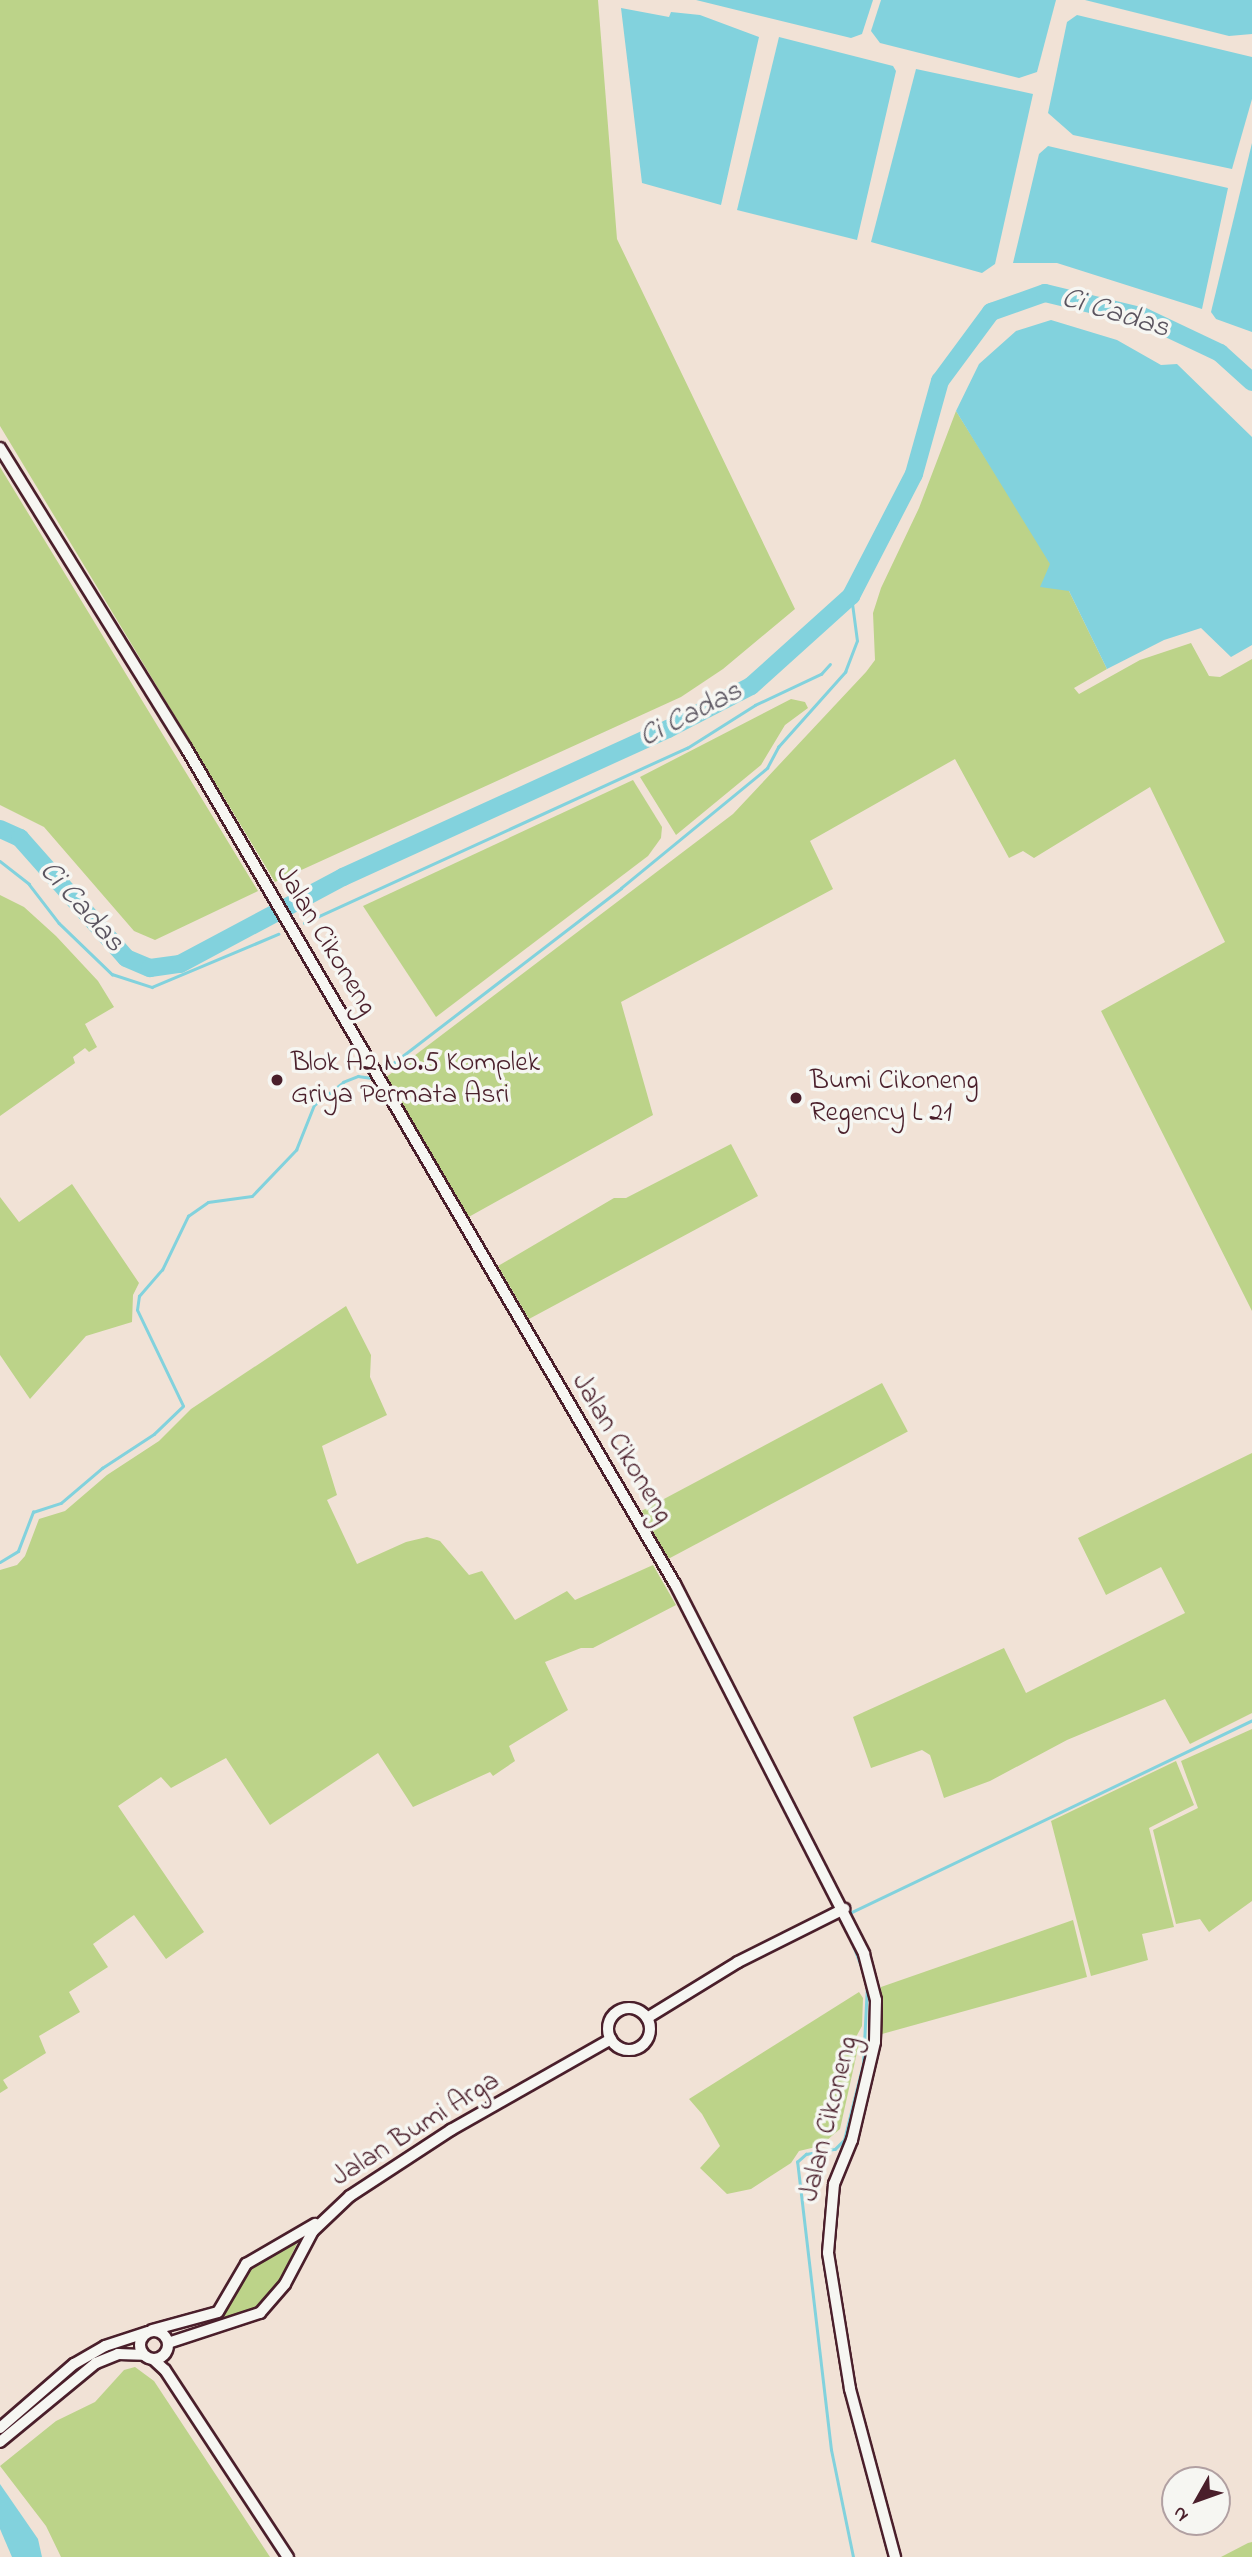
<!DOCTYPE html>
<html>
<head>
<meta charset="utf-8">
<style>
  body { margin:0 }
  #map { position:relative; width:1252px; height:2557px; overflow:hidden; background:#f1e2d6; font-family:"Indie Flower",sans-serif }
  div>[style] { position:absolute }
  .green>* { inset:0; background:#bcd389; transform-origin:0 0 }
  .water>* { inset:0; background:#82d2dd }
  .stream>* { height:2.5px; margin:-1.25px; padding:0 1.25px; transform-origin:1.25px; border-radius:1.25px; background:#82d2dd }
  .river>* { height:18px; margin:-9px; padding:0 9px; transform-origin:9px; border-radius:9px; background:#82d2dd }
  .roads { filter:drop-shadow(2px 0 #4a1f2b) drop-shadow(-2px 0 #4a1f2b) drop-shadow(0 2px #4a1f2b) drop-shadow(0 -2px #4a1f2b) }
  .tertiary>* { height:10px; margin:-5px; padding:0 5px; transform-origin:5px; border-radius:5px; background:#f6f6f2 }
  .tertiary>.ring { margin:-5px; padding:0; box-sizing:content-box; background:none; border:10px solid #f6f6f2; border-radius:50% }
  .dots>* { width:19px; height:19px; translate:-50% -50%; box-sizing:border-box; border:4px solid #f6f6f2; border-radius:50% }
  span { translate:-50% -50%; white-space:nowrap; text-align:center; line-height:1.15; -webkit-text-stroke:7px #f6f6f2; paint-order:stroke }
  .street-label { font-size:28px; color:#4a1f2b }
  .poi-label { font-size:28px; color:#4a1f2b }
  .left { translate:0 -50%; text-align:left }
  .water-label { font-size:30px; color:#5b5560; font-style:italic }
  .north { position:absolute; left:1161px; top:2466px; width:70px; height:70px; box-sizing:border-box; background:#f6f6f2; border:2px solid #b1a0a2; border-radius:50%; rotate:230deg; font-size:19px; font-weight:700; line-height:28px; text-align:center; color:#4a1f2b }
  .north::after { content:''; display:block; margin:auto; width:24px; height:32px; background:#4a1f2b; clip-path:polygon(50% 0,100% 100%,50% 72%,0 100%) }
</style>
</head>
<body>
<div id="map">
  <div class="green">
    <i style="clip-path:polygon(0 0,598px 0,617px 239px,795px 609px,723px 669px,681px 697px,275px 882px,0 426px)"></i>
    <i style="clip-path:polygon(956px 411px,1069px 591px,1107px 669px,1074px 688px,1079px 694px,1140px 660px,1191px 643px,1209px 676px,1220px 677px,1252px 659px,1252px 1311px,1101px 1011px,1225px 942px,1150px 787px,1034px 858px,1023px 851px,1009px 858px,955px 759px,810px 841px,833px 889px,621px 1002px,653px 1115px,465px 1219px,385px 1078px,733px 814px,866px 672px,875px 660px,873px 613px,881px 588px,919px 508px)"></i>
    <i style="clip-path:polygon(0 467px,258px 891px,155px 940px,134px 931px,44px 827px,0 805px)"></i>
    <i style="clip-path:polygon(791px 699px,805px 702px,808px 708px,785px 725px,761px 765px,676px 835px,640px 777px)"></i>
    <i style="clip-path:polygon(633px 780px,662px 827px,661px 838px,648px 856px,436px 1017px,363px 906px)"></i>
    <i style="clip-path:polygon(0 895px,24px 907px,56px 936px,98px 981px,114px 1007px,85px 1024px,97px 1047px,89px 1052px,85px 1048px,73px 1057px,75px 1063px,0 1116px)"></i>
    <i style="clip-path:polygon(731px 1144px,758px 1196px,529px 1319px,498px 1266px,614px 1198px,626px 1198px)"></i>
    <i style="clip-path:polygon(72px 1184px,139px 1283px,133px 1295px,132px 1322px,86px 1336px,30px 1399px,0 1355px,0 1197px,19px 1222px)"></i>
    <i style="clip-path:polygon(346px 1306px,371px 1355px,370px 1377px,387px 1415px,322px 1446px,337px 1495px,327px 1500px,357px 1564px,406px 1542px,427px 1537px,440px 1541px,469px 1575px,482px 1571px,515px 1620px,567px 1591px,575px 1600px,653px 1565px,676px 1605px,593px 1648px,581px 1648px,545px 1662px,568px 1710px,509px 1746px,515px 1761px,493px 1776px,490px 1772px,413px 1807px,378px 1753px,270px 1825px,226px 1758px,171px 1788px,161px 1777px,118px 1806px,204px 1932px,166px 1959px,134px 1915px,93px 1944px,108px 1967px,69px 1992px,80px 2012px,39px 2036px,46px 2053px,3px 2080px,8px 2088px,0 2093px,0 1570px,17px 1565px,25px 1556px,39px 1519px,65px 1511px,107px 1475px,159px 1441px,191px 1409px)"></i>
    <i style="left:882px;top:1383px;width:55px;height:272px;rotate:62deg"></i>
    <i style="clip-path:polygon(1252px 1453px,1252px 1713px,1190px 1744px,1165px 1699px,1067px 1740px,990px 1781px,944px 1798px,930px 1755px,922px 1750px,871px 1768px,853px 1717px,1004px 1648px,1026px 1693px,1185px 1613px,1161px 1567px,1106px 1595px,1078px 1538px)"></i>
    <i style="clip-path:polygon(1252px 1729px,1252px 1901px,1209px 1932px,1200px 1919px,1176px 1924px,1153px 1830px,1198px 1808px,1181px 1761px)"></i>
    <i style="clip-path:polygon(1176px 1761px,1194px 1805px,1149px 1828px,1174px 1927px,1142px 1934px,1148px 1960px,1091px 1976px,1051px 1821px)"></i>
    <i style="clip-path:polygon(1073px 1920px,1087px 1977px,882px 2034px,881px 1987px)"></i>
    <i style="clip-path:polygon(859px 1992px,863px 1998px,862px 2026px,856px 2037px,860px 2039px,840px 2129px,820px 2146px,799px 2151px,791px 2163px,751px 2189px,727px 2194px,700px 2168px,720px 2146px,702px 2114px,689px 2099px)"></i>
    <i style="clip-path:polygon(299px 2239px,279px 2282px,260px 2305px,236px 2316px,166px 2331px,220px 2316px,247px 2269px)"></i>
    <i style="clip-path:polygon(128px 2343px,85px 2365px,0 2438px,84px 2363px)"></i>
    <i style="clip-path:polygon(135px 2367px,154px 2381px,270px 2557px,61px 2557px,46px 2526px,0 2466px,56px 2421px,95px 2402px,124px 2370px)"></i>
    <i style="clip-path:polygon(1252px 2542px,1252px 2557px,1221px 2557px,1248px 2543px)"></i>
  </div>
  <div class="water">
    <i style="clip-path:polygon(696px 0,873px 0,862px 34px,851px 38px)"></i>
    <i style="clip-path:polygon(881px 0,1056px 0,1037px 72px,1019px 78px,880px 43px,871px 31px)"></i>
    <i style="clip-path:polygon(1085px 0,1252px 0,1252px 34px,1229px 36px)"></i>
    <i style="clip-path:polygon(621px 8px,669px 17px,671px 12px,700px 15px,759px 37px,721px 205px,642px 183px)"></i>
    <i style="clip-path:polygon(1077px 15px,1252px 57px,1252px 99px,1232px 169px,1073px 135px,1048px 113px,1067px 22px)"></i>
    <i style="clip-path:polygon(779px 37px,893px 66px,896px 71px,857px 240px,737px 210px)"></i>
    <i style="clip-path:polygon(916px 69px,1033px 94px,995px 264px,982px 273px,871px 242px)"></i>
    <i style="clip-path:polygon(1252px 143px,1252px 332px,1216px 319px,1211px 312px)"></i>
    <i style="clip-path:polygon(1048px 146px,1228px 188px,1202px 309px,1057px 263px,1013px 263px,1039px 154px)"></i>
    <i style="clip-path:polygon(1051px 320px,1117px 340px,1161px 365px,1177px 364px,1252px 437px,1252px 645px,1231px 657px,1201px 628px,1164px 640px,1107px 669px,1069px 591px,1040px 587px,1050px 564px,956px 411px,979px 364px,1016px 331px)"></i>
    <i style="clip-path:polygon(0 2484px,38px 2539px,42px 2557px,12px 2557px,0 2529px)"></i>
  </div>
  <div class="stream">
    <i style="left:0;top:861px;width:37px;rotate:38deg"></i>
    <i style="left:29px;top:884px;width:49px;rotate:52.4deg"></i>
    <i style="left:59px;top:923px;width:74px;rotate:43.9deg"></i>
    <i style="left:112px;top:974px;width:42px;rotate:18deg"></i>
    <i style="left:152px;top:987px;width:137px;rotate:-22.8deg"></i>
    <i style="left:304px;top:923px;width:421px;rotate:-24.6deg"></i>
    <i style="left:687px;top:748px;width:80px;rotate:-32.3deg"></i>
    <i style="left:755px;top:705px;width:73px;rotate:-25.2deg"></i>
    <i style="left:821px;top:674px;width:13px;rotate:-48deg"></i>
    <i style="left:379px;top:1074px;width:305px;rotate:-37.5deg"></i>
    <i style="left:621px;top:888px;width:189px;rotate:-39.4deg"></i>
    <i style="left:767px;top:768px;width:24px;rotate:-62deg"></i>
    <i style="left:778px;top:747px;width:101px;rotate:-48.2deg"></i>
    <i style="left:845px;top:672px;width:33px;rotate:-69deg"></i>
    <i style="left:857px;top:641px;width:45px;rotate:-97.6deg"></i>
    <i style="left:0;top:1562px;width:21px;rotate:-31deg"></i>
    <i style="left:18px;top:1551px;width:42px;rotate:-69deg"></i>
    <i style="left:33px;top:1512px;width:29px;rotate:-18deg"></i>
    <i style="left:61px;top:1503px;width:54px;rotate:-40.5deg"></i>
    <i style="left:102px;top:1468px;width:62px;rotate:-33.2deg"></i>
    <i style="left:154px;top:1434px;width:40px;rotate:-44deg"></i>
    <i style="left:183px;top:1406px;width:106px;rotate:-115.6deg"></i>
    <i style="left:137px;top:1310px;width:14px;rotate:-82deg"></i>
    <i style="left:139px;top:1296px;width:35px;rotate:-49deg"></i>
    <i style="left:162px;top:1270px;width:60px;rotate:-64.3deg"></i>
    <i style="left:188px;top:1216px;width:24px;rotate:-35deg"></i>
    <i style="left:208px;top:1202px;width:44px;rotate:-7.8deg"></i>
    <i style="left:252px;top:1196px;width:64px;rotate:-46.3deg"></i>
    <i style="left:296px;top:1150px;width:48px;rotate:-68.2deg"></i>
    <i style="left:314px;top:1105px;width:37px;rotate:-38deg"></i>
    <i style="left:343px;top:1082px;width:16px;rotate:-22deg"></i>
    <i style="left:358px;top:1076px;width:15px;rotate:8deg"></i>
    <i style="left:852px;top:1912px;width:444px;rotate:-25.6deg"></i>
    <i style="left:843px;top:1918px;width:59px;rotate:69.1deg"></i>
    <i style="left:853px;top:2557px;width:109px;rotate:-101.6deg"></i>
    <i style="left:831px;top:2450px;width:290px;rotate:-96.7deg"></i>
    <i style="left:797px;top:2162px;width:12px;rotate:-42deg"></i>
    <i style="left:806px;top:2154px;width:29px;rotate:-10deg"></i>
    <i style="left:835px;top:2149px;width:13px;rotate:-45deg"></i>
    <i style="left:844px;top:2140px;width:78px;rotate:-76deg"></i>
    <i style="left:863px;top:2064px;width:78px;rotate:-87.1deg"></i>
  </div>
  <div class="river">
    <i style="left:0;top:829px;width:22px;rotate:24deg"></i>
    <i style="left:20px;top:838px;width:160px;rotate:48.5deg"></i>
    <i style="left:126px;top:958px;width:26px;rotate:23deg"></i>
    <i style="left:150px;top:968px;width:30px;rotate:-8deg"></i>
    <i style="left:180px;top:964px;width:185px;rotate:-28.1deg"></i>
    <i style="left:343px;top:877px;width:357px;rotate:-24.5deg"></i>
    <i style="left:668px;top:729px;width:93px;rotate:-27.4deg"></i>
    <i style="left:751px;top:686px;width:135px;rotate:-42deg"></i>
    <i style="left:851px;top:596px;width:137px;rotate:-62.7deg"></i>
    <i style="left:914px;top:474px;width:97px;rotate:-74.4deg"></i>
    <i style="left:940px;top:381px;width:86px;rotate:-53.5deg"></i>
    <i style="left:991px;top:312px;width:57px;rotate:-19.4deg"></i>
    <i style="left:1045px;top:293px;width:102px;rotate:13.6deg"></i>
    <i style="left:1144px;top:317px;width:84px;rotate:25.3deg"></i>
    <i style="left:1220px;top:353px;width:43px;rotate:42.2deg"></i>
  </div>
  <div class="roads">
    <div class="tertiary">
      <i style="left:0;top:448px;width:353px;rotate:58.2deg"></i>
      <i style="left:186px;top:748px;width:969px;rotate:59.68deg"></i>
      <i style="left:675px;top:1584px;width:415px;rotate:62.9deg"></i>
      <i style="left:864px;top:1954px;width:48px;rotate:75.4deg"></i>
      <i style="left:876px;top:2000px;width:42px;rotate:91.4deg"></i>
      <i style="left:875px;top:2042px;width:101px;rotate:103.2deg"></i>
      <i style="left:852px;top:2140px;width:48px;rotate:112.2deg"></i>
      <i style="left:834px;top:2184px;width:69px;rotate:95deg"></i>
      <i style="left:828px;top:2253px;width:138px;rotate:80.8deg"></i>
      <i style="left:850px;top:2389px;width:174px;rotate:75deg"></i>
      <i class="ring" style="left:608px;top:2008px;width:32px;height:32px"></i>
      <i style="left:647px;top:2018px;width:107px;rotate:-31.6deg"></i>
      <i style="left:738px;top:1962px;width:119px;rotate:-26.6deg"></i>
      <i style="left:152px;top:2330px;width:68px;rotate:-15.3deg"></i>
      <i style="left:218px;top:2312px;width:56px;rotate:-59.7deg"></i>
      <i style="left:246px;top:2264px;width:80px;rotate:-30.1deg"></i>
      <i class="ring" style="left:140px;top:2331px;width:18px;height:18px"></i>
      <i style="left:168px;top:2343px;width:97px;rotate:-18.1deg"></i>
      <i style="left:260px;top:2313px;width:38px;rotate:-49deg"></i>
      <i style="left:285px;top:2284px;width:60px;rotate:-62.2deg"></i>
      <i style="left:313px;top:2231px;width:51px;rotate:-43.4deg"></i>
      <i style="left:350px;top:2196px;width:121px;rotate:-33.2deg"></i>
      <i style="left:451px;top:2130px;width:184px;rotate:-29.6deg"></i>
      <i style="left:153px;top:2359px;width:16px;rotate:43deg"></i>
      <i style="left:165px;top:2370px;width:224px;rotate:56.7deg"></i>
      <i style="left:0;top:2428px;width:98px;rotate:-40.9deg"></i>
      <i style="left:74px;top:2364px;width:36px;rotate:-30deg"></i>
      <i style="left:105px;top:2346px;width:45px;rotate:-18deg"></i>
      <i style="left:0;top:2442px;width:124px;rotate:-39.5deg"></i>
      <i style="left:96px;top:2363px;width:24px;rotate:-22deg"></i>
      <i style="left:118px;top:2354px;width:25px;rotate:2deg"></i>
    </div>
  </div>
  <div class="dots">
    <i style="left:277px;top:1080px;background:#4a1f2b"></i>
    <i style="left:796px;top:1098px;background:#4a1f2b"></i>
  </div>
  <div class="street-label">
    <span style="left:325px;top:941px;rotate:59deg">Jalan Cikoneng</span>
    <span style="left:621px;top:1449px;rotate:59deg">Jalan Cikoneng</span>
    <span style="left:830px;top:2119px;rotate:-76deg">Jalan Cikoneng</span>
    <span style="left:416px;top:2130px;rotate:-32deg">Jalan Bumi Arga</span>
  </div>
  <div class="poi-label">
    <span class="left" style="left:291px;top:1080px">Blok A2 No.5 Komplek<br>Griya Permata Asri</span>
    <span class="left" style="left:810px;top:1098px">Bumi Cikoneng<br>Regency L 21</span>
  </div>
  <div class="water-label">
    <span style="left:1115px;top:314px;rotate:17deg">Ci Cadas</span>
    <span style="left:691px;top:715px;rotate:-27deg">Ci Cadas</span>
    <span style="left:81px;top:907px;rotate:48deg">Ci Cadas</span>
  </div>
  <div class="north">N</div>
</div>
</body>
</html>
